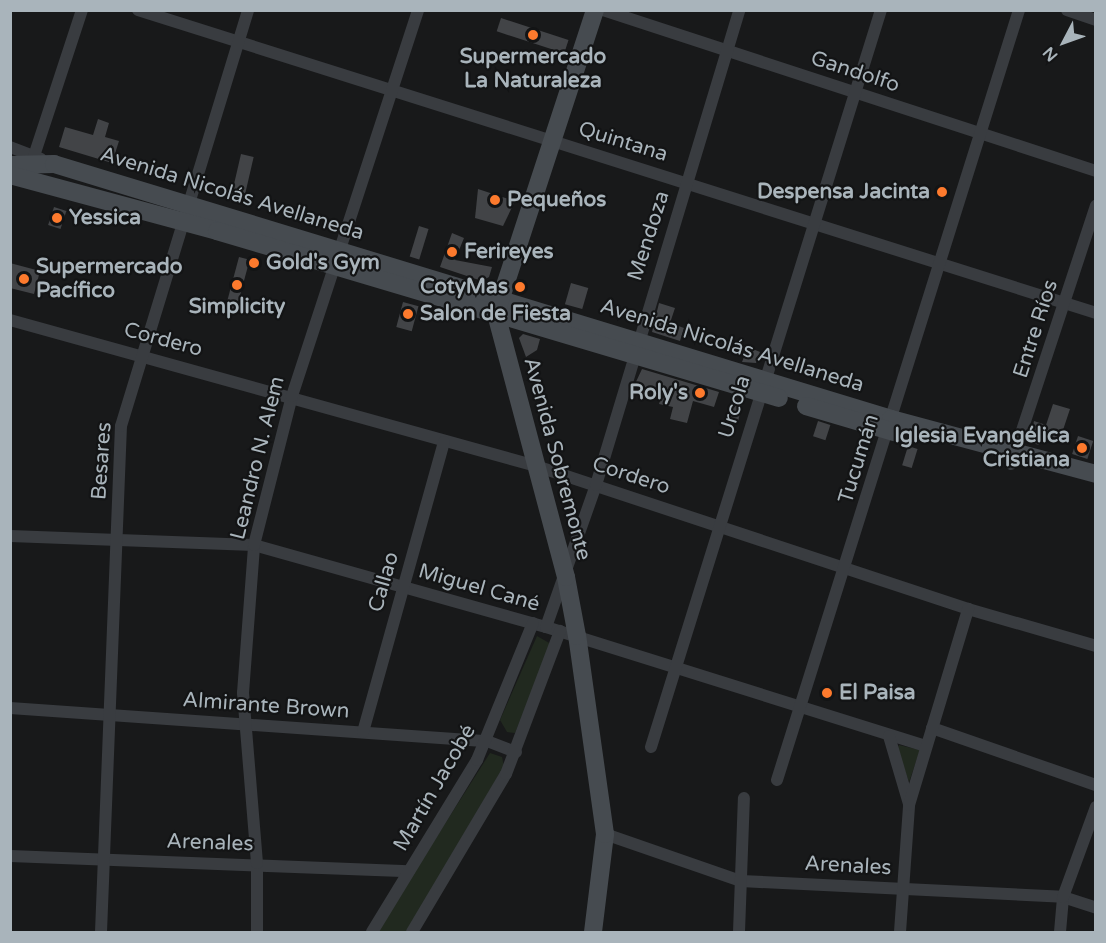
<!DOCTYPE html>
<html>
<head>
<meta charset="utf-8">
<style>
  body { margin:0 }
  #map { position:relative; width:1106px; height:943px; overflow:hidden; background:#18191a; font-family:"Varela Round",sans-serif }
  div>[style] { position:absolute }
  .green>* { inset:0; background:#21291f }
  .building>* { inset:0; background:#424447; transform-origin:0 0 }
  .minor>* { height:12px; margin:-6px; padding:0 6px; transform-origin:6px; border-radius:6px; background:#393c40 }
  .secondary>* { height:18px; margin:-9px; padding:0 9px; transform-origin:9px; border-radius:9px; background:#464b50 }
  .dots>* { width:16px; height:16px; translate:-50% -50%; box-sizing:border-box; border:3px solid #131415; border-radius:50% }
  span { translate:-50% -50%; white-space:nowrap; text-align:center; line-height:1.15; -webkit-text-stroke:4.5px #131415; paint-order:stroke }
  .poi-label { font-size:21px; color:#a9b4bb; font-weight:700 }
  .right { translate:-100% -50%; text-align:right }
  .left { translate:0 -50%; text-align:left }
  .street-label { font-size:21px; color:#a9b4bb }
  .frame { position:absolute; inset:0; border:12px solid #a9b4bb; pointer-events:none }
  .north { position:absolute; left:1034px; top:12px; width:60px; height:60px; -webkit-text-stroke:4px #131415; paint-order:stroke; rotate:229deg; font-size:16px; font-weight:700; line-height:24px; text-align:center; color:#a9b4bb }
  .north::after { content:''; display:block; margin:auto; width:21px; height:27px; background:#a9b4bb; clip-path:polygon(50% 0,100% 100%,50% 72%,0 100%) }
</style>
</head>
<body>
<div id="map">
  <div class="green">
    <i style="clip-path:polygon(537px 636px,551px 644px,515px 733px,507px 732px,500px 720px)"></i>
    <i style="clip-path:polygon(899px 745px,920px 750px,909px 782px,897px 749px)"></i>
    <i style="clip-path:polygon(490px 753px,502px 757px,504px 766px,406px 932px,376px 932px)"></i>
  </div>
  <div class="building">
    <i style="left:501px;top:18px;width:71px;height:14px;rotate:18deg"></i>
    <i style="clip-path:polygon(98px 119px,109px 123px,105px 137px,119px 141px,112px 163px,59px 147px,65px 127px,93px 135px)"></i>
    <i style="left:241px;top:154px;width:13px;height:48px;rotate:13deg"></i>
    <i style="clip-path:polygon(478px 189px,515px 201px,503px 226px,475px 218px)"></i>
    <i style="left:54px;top:207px;width:13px;height:19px;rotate:18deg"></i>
    <i style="left:419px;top:226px;width:10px;height:32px;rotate:17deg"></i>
    <i style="clip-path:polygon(452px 233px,464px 238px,455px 260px,492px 267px,489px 277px,482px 281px,440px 267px)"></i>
    <i style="left:239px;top:257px;width:11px;height:55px;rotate:15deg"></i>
    <i style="clip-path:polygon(10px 263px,40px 271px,34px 294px,10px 288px)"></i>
    <i style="left:571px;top:283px;width:18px;height:22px;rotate:16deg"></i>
    <i style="left:403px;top:302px;width:16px;height:26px;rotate:15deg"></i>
    <i style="clip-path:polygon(659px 303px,675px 308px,670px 323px,684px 328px,680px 341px,652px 332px)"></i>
    <i style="clip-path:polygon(523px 334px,540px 339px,537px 350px,526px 357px,519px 338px)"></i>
    <i style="clip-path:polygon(748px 347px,760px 352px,756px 363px,742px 362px)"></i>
    <i style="clip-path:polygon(642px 369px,719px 392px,714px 407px,693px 401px,687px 423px,670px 419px,673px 407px,659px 404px,662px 394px,634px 386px)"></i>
    <i style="left:734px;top:399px;width:9px;height:22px;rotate:13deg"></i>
    <i style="clip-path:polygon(1053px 404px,1070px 409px,1060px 439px,1043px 434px,1039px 445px,1029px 442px,1034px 421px,1046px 425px)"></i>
    <i style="left:818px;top:421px;width:13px;height:16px;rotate:18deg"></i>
    <i style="left:1078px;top:436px;width:16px;height:19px;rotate:18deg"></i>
    <i style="left:908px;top:446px;width:10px;height:20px;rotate:17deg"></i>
  </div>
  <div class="minor">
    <i style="left:138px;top:10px;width:1005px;rotate:17.55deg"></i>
    <i style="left:603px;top:10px;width:519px;rotate:18.09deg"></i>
    <i style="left:1067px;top:10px;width:31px;rotate:19deg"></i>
    <i style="left:10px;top:147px;width:33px;rotate:21deg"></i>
    <i style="left:34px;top:156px;width:154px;rotate:-71.8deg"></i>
    <i style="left:10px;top:320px;width:546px;rotate:15.51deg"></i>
    <i style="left:536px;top:466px;width:455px;rotate:18.3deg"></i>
    <i style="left:968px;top:609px;width:133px;rotate:16.1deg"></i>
    <i style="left:1011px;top:464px;width:272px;rotate:-71.8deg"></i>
    <i style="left:10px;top:536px;width:244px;rotate:2.1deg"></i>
    <i style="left:254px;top:545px;width:303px;rotate:15.7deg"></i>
    <i style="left:546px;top:627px;width:397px;rotate:17.4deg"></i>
    <i style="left:546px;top:627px;width:151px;rotate:-70.6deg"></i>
    <i style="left:596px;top:485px;width:496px;rotate:-73.2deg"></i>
    <i style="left:10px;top:708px;width:478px;rotate:4deg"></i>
    <i style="left:487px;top:741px;width:31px;rotate:21deg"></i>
    <i style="left:932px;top:728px;width:174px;rotate:19.2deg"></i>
    <i style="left:363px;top:732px;width:301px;rotate:-74.4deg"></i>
    <i style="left:889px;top:736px;width:71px;rotate:73.6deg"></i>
    <i style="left:651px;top:747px;width:772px;rotate:-72.67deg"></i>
    <i style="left:777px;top:780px;width:807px;rotate:-72.55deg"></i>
    <i style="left:605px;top:834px;width:144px;rotate:19.1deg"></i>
    <i style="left:741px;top:881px;width:322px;rotate:2.8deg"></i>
    <i style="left:1063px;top:897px;width:35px;rotate:18deg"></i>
    <i style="left:10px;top:856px;width:399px;rotate:2.2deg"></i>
    <i style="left:101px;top:932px;width:506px;rotate:-87.74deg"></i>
    <i style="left:121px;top:426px;width:435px;rotate:-73deg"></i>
    <i style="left:257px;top:932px;width:69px;rotate:-90deg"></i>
    <i style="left:257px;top:863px;width:171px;rotate:-94.7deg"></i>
    <i style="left:243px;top:693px;width:148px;rotate:-85.7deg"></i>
    <i style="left:254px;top:545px;width:154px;rotate:-75.7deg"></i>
    <i style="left:292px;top:396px;width:406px;rotate:-71.9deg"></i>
    <i style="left:372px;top:932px;width:202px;rotate:-58.6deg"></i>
    <i style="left:477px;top:760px;width:148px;rotate:-67.8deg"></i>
    <i style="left:412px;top:932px;width:184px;rotate:-59.3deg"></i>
    <i style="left:506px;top:774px;width:153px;rotate:-69.3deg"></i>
    <i style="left:739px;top:932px;width:134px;rotate:-87.9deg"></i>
    <i style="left:900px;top:932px;width:127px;rotate:-85.9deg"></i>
    <i style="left:909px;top:805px;width:205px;rotate:-73.2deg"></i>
    <i style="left:1060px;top:932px;width:35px;rotate:-85deg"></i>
    <i style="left:1063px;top:897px;width:96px;rotate:-69.9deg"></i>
  </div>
  <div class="secondary">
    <i style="left:10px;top:165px;width:44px;rotate:-1.3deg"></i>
    <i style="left:54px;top:164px;width:875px;rotate:16.94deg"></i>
    <i style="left:891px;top:419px;width:212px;rotate:15deg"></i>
    <i style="left:10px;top:175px;width:214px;rotate:15.1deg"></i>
    <i style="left:217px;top:231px;width:586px;rotate:16.55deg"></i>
    <i style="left:806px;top:406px;width:92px;rotate:16.5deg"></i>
    <i style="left:593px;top:932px;width:99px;rotate:-83deg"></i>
    <i style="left:605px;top:834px;width:200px;rotate:-98deg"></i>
    <i style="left:577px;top:636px;width:60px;rotate:-100.6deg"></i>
    <i style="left:566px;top:577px;width:273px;rotate:-104.9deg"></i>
    <i style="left:496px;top:313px;width:319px;rotate:-71.9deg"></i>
  </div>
  <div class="dots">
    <i style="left:533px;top:35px;background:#fd7a2d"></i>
    <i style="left:942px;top:192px;background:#fd7a2d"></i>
    <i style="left:495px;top:200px;background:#fd7a2d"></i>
    <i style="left:57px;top:218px;background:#fd7a2d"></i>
    <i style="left:452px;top:252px;background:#fd7a2d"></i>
    <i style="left:254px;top:263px;background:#fd7a2d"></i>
    <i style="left:24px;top:279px;background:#fd7a2d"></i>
    <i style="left:237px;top:285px;background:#fd7a2d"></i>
    <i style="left:520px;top:287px;background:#fd7a2d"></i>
    <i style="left:408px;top:314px;background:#fd7a2d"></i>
    <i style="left:700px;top:393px;background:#fd7a2d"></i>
    <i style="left:1082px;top:448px;background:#fd7a2d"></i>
    <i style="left:827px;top:693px;background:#fd7a2d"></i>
  </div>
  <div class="poi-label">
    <span style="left:533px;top:69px">Supermercado<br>La Naturaleza</span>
    <span class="right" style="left:930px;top:192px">Despensa Jacinta</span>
    <span class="left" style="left:507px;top:200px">Pequeños</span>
    <span class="left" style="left:69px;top:218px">Yessica</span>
    <span class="left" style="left:464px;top:252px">Ferireyes</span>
    <span class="left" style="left:266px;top:263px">Gold's Gym</span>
    <span class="left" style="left:36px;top:279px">Supermercado<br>Pacífico</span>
    <span class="right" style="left:508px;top:287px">CotyMas</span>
    <span style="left:237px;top:307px">Simplicity</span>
    <span class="left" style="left:420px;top:314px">Salon de Fiesta</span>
    <span class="right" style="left:688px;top:393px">Roly's</span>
    <span class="right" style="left:1070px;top:448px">Iglesia Evangélica<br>Cristiana</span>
    <span class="left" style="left:839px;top:693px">El Paisa</span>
  </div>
  <div class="street-label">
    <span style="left:855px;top:72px;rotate:18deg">Gandolfo</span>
    <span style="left:623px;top:142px;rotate:17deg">Quintana</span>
    <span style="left:232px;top:194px;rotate:17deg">Avenida Nicolás Avellaneda</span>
    <span style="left:649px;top:236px;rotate:-72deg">Mendoza</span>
    <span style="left:1036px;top:329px;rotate:-72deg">Entre Ríos</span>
    <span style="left:163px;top:340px;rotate:15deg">Cordero</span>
    <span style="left:732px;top:346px;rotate:17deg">Avenida Nicolás Avellaneda</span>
    <span style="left:735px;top:407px;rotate:-73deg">Urcola</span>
    <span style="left:258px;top:458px;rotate:-76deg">Leandro N. Alem</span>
    <span style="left:557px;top:459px;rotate:75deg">Avenida Sobremonte</span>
    <span style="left:859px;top:459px;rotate:-73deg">Tucumán</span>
    <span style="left:102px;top:461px;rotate:-86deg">Besares</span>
    <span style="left:631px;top:476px;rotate:18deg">Cordero</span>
    <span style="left:384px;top:582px;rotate:-74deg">Callao</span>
    <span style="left:479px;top:588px;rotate:16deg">Miguel Cané</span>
    <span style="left:266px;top:706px;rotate:4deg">Almirante Brown</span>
    <span style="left:435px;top:788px;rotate:-60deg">Martín Jacobé</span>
    <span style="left:210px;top:843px;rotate:2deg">Arenales</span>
    <span style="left:848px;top:866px;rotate:3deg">Arenales</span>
  </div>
  <div class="frame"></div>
  <div class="north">N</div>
</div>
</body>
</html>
